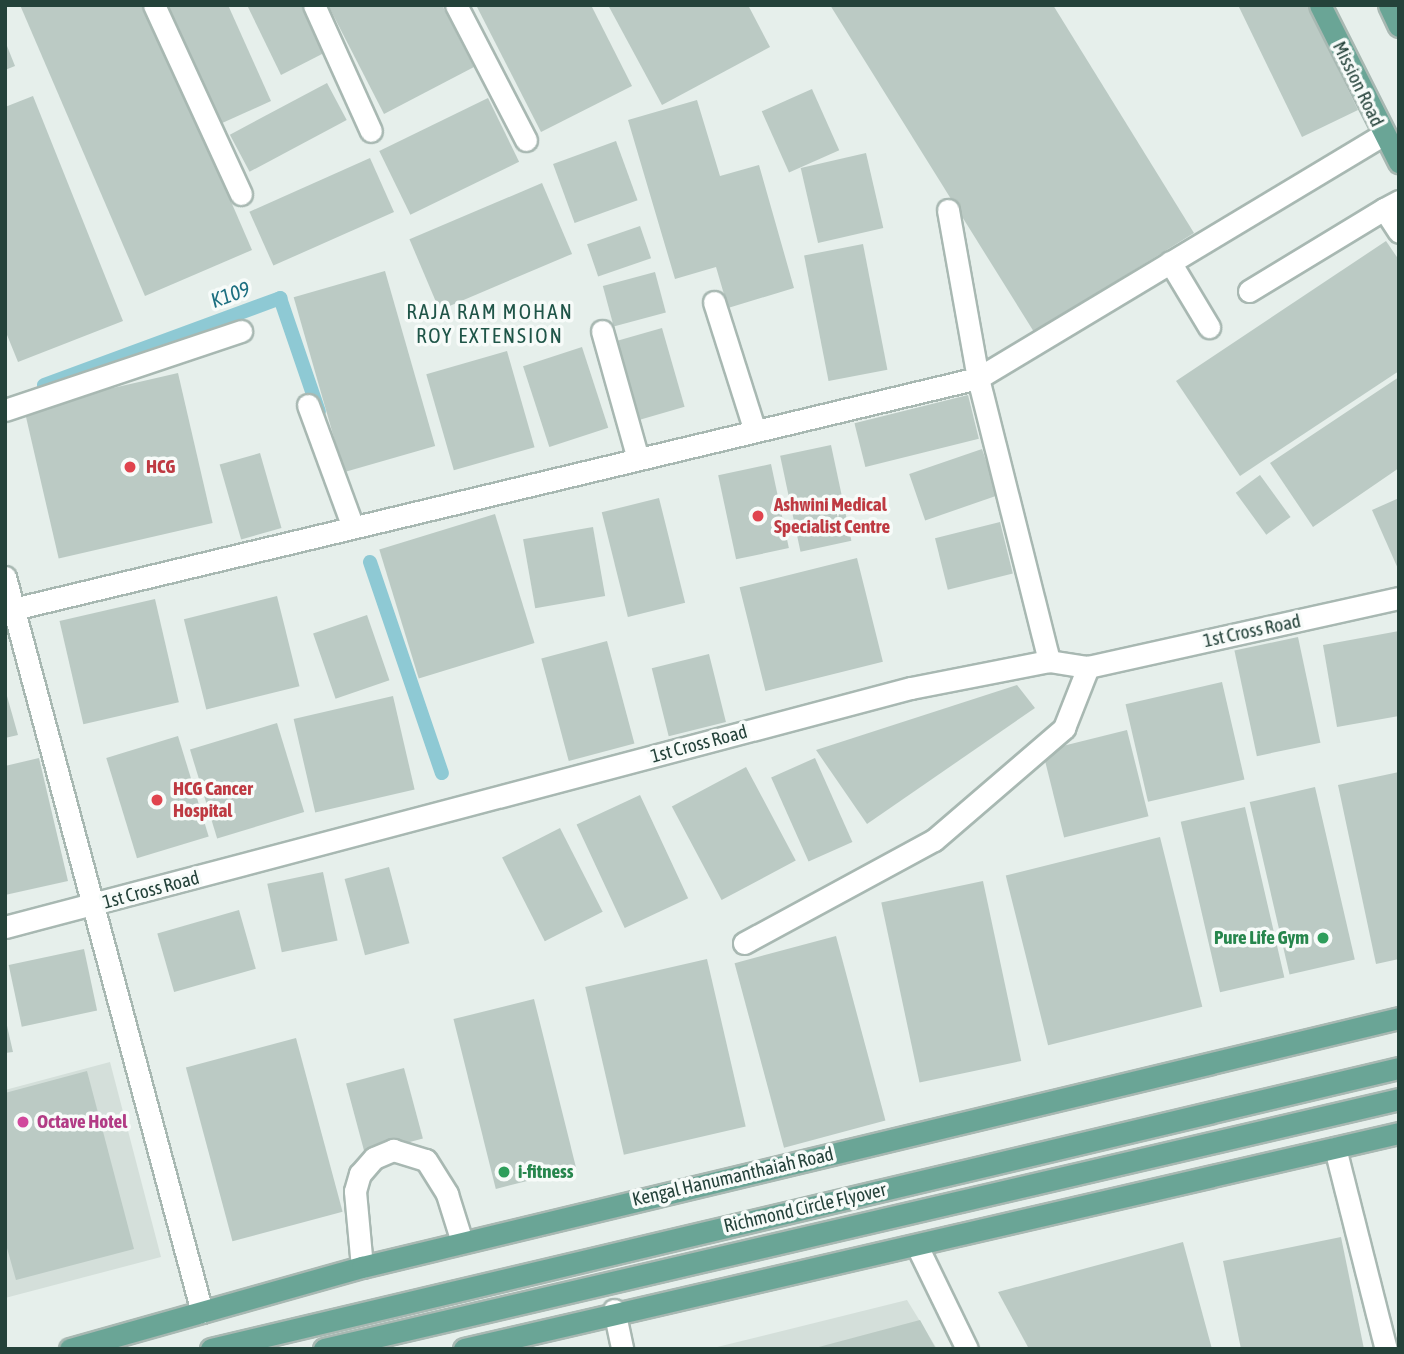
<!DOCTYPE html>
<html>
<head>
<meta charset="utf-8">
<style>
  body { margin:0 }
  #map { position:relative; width:1404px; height:1354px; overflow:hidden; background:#e6efeb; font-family:"Asap Condensed",sans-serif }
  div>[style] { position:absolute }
  .built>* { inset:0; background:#d4dfda }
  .stream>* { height:14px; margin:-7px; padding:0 7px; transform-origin:7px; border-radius:7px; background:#8ec9d4 }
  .building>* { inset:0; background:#bbcac4; transform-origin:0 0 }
  .roads { filter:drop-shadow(2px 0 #a8b8b2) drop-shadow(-2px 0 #a8b8b2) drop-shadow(0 2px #a8b8b2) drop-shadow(0 -2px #a8b8b2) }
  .lane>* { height:21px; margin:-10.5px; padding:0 10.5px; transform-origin:10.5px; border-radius:10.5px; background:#fff }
  .street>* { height:21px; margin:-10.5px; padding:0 10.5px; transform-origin:10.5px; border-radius:10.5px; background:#fff }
  .primary>* { height:21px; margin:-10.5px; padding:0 10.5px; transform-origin:10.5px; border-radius:10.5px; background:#6aa596 }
  .dots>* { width:19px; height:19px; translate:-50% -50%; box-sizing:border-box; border:4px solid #f7fbf9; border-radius:50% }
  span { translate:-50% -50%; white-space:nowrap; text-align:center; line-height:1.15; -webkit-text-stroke:7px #f7fbf9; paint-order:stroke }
  .street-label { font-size:19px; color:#24423a }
  .health-label { font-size:19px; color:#be3a42; font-weight:700 }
  .left { translate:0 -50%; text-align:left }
  .leisure-label { font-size:19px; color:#27864d; font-weight:700 }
  .right { translate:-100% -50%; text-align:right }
  .hotel-label { font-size:19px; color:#b23c85; font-weight:700 }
  .water-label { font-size:21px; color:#1c6f80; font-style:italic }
  .neighbourhood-label { font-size:21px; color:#1f5548; letter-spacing:2px }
  .frame { position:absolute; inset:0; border:7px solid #24423a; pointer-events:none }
</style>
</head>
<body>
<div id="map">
  <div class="built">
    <i style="clip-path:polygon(110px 1062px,161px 1257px,5px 1298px,5px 1090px)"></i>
    <i style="clip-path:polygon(907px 1300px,937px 1349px,709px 1349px)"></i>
  </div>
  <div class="stream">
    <i style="left:44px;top:385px;width:252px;rotate:-20.2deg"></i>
    <i style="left:280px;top:298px;width:120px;rotate:71.1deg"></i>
    <i style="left:370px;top:562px;width:223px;rotate:71.2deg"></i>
  </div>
  <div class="building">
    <i style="clip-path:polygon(20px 5px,146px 5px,252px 250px,145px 296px)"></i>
    <i style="clip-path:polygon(165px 5px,228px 5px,271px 101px,220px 124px)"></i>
    <i style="clip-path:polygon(247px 5px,301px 5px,324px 53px,281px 75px)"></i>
    <i style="clip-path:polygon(328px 5px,442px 5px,474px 67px,384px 114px)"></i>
    <i style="clip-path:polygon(476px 5px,591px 5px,632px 86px,541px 132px)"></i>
    <i style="clip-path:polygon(608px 5px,748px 5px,770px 47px,662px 105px)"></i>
    <i style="clip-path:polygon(830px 5px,1053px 5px,1194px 233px,1034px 332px)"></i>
    <i style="clip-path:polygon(1238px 5px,1307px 5px,1358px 110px,1302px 137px)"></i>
    <i style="clip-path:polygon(5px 41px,15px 66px,5px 70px)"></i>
    <i style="left:327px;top:83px;width:42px;height:110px;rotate:62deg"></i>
    <i style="left:812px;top:89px;width:67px;height:55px;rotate:66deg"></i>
    <i style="clip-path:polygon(33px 96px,123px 321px,18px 362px,5px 330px,5px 107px)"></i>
    <i style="left:488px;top:98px;width:71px;height:121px;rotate:64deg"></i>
    <i style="clip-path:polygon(697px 100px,720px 176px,759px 165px,794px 288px,728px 308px,716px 267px,675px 279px,628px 120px)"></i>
    <i style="left:616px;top:141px;width:63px;height:67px;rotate:70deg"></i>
    <i style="left:866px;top:153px;width:77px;height:67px;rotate:77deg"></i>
    <i style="left:370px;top:158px;width:59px;height:132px;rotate:66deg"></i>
    <i style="left:542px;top:183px;width:77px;height:144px;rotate:67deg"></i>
    <i style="left:640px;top:226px;width:34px;height:56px;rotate:71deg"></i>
    <i style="clip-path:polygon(1386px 241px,1399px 260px,1399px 371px,1240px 476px,1176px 381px)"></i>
    <i style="left:863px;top:244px;width:128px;height:60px;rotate:79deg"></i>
    <i style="left:385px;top:271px;width:182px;height:95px;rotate:74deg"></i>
    <i style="left:655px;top:272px;width:42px;height:54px;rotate:75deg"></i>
    <i style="left:662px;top:328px;width:82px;height:51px;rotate:74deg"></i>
    <i style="left:582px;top:347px;width:85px;height:62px;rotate:72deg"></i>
    <i style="left:507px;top:351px;width:100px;height:84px;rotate:74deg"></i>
    <i style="left:178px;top:373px;width:154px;height:158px;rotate:77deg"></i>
    <i style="clip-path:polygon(1399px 377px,1399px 468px,1313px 527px,1270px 463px)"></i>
    <i style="left:968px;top:395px;width:45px;height:117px;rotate:76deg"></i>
    <i style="left:831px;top:445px;width:98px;height:52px;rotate:78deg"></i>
    <i style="left:982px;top:449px;width:49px;height:77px;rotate:71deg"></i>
    <i style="left:260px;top:453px;width:78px;height:42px;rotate:74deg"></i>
    <i style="left:771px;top:464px;width:86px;height:54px;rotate:78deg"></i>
    <i style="left:1260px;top:475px;width:52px;height:30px;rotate:54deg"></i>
    <i style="left:659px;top:498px;width:108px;height:59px;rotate:76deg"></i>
    <i style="clip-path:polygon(1399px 498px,1399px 571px,1372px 510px)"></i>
    <i style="left:495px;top:514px;width:135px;height:121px;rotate:73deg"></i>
    <i style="left:1000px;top:522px;width:53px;height:67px;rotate:76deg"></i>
    <i style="left:593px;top:527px;width:70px;height:71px;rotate:80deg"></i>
    <i style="left:857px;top:558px;width:107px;height:121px;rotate:76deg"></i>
    <i style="left:277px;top:596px;width:93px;height:96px;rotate:76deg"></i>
    <i style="left:155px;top:599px;width:106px;height:98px;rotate:77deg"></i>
    <i style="left:367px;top:615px;width:69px;height:57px;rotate:71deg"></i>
    <i style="clip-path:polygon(1399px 631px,1399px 716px,1337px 727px,1323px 645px)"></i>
    <i style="left:1298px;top:637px;width:108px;height:65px;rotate:78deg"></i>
    <i style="left:607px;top:641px;width:106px;height:68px;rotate:75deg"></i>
    <i style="left:709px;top:654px;width:70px;height:59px;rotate:76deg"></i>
    <i style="left:1222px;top:682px;width:100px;height:99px;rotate:77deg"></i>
    <i style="clip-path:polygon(1017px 685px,1035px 708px,867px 824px,816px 750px)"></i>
    <i style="clip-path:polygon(5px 689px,18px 735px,5px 738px)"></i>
    <i style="left:393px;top:696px;width:96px;height:102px;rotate:77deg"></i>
    <i style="left:277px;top:723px;width:93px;height:91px;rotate:73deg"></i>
    <i style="left:1127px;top:730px;width:89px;height:87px;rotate:76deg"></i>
    <i style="left:178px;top:736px;width:105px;height:75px;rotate:73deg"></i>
    <i style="clip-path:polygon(39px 758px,68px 881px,5px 895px,5px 766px)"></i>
    <i style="left:815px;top:758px;width:92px;height:48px;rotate:66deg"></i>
    <i style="left:746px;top:767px;width:106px;height:84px;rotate:62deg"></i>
    <i style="clip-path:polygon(1399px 772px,1399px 959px,1376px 964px,1338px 785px)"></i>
    <i style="left:1315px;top:787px;width:177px;height:67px;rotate:77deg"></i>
    <i style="left:640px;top:795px;width:114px;height:70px;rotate:65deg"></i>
    <i style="left:1245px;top:807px;width:175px;height:66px;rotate:77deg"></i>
    <i style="left:560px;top:828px;width:94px;height:65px;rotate:63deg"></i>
    <i style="left:1160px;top:837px;width:175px;height:159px;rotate:76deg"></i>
    <i style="left:389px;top:867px;width:79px;height:46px;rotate:75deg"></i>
    <i style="left:323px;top:872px;width:70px;height:57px;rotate:78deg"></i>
    <i style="left:983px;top:881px;width:184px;height:104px;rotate:78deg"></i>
    <i style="left:239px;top:910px;width:61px;height:85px;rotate:74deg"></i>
    <i style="left:836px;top:936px;width:191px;height:105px;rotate:75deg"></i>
    <i style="left:84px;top:949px;width:63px;height:77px;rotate:78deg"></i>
    <i style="left:707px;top:959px;width:172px;height:125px;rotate:77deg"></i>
    <i style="left:534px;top:999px;width:175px;height:83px;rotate:76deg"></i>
    <i style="clip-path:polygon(5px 1017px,13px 1052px,5px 1053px)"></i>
    <i style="left:296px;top:1038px;width:180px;height:114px;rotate:75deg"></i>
    <i style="left:404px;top:1068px;width:73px;height:60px;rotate:75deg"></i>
    <i style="clip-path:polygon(87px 1071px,134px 1249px,16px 1280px,5px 1241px,5px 1093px)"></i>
    <i style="clip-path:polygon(1341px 1237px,1364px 1349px,1241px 1349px,1223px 1261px)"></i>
    <i style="clip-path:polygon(1183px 1242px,1212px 1349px,1029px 1349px,998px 1292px)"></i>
    <i style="clip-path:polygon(920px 1320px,936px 1349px,815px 1349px,815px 1348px)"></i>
  </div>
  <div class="roads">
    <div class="lane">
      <i style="left:154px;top:5px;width:208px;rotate:65.3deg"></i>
      <i style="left:314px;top:5px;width:138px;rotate:65.7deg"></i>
      <i style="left:1399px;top:201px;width:17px;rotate:152deg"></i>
      <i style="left:1384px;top:209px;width:27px;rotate:57deg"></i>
      <i style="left:1170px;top:262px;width:76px;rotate:59deg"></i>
      <i style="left:1249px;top:291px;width:158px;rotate:-31.3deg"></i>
      <i style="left:714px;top:302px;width:135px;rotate:72.4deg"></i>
      <i style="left:1335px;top:1148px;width:207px;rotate:75.8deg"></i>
      <i style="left:362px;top:1267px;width:76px;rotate:-95.3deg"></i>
      <i style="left:355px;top:1191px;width:18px;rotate:-74deg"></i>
      <i style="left:360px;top:1174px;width:21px;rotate:-49deg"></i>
      <i style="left:374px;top:1158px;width:21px;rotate:-23deg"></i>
      <i style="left:393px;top:1150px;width:34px;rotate:17deg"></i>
      <i style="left:426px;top:1160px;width:40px;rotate:58deg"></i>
      <i style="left:447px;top:1194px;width:50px;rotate:72.6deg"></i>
      <i style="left:614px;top:1310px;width:40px;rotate:78deg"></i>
    </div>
    <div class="street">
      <i style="left:456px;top:5px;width:152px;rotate:62.6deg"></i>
      <i style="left:948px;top:210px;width:171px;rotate:79.9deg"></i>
      <i style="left:978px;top:378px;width:292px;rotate:75.9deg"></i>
      <i style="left:602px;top:331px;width:133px;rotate:74.3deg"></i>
      <i style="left:308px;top:405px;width:130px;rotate:69.8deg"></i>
      <i style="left:5px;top:410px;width:249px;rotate:-18.5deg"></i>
      <i style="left:5px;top:577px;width:761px;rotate:75deg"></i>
      <i style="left:5px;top:611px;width:1001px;rotate:-13.47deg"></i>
      <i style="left:978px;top:378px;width:471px;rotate:-31deg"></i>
      <i style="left:5px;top:927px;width:937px;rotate:-14.78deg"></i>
      <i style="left:911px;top:688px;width:141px;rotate:-11.1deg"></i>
      <i style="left:1049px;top:661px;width:39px;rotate:9deg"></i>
      <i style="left:1088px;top:667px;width:319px;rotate:-12.5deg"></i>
      <i style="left:744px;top:943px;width:216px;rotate:-28.5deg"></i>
      <i style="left:934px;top:840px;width:172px;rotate:-40.7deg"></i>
      <i style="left:1064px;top:728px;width:66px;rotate:-68.5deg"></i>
      <i style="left:917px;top:1246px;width:114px;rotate:64.1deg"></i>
    </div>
    <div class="primary">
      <i style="left:1320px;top:5px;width:176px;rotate:63.3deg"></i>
      <i style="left:1389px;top:5px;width:23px;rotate:65deg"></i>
      <i style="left:70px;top:1349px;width:303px;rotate:-15.7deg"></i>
      <i style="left:362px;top:1267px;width:1066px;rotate:-13.5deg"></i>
      <i style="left:211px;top:1349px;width:1221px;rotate:-13.31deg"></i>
      <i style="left:324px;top:1349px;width:1104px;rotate:-13.09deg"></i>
      <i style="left:464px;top:1349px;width:960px;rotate:-13.01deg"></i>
    </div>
  </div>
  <div class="dots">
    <i style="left:130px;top:467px;background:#e0444e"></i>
    <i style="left:758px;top:516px;background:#e0444e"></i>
    <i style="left:157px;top:800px;background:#e0444e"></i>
    <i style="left:1323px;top:938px;background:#2e9e5b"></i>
    <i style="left:23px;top:1122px;background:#d1479c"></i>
    <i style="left:504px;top:1172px;background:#2e9e5b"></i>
  </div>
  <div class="street-label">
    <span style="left:1358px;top:84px;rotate:64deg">Mission Road</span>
    <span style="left:1252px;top:631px;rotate:-12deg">1st Cross Road</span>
    <span style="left:699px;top:744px;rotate:-15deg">1st Cross Road</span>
    <span style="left:151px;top:890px;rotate:-15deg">1st Cross Road</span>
    <span style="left:733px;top:1177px;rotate:-13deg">Kengal Hanumanthaiah Road</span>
    <span style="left:805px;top:1208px;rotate:-13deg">Richmond Circle Flyover</span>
  </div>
  <div class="health-label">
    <span class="left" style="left:146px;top:467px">HCG</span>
    <span class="left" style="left:774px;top:516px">Ashwini Medical<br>Specialist Centre</span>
    <span class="left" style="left:173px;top:800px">HCG Cancer<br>Hospital</span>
  </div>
  <div class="leisure-label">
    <span class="right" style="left:1309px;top:938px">Pure Life Gym</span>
    <span class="left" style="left:518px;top:1172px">i-fitness</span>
  </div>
  <div class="hotel-label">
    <span class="left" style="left:37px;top:1122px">Octave Hotel</span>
  </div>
  <div class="water-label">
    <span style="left:230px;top:294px;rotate:-20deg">K109</span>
  </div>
  <div class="neighbourhood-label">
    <span style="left:490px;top:323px">RAJA RAM MOHAN<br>ROY EXTENSION</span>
  </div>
  <div class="frame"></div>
</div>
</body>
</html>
